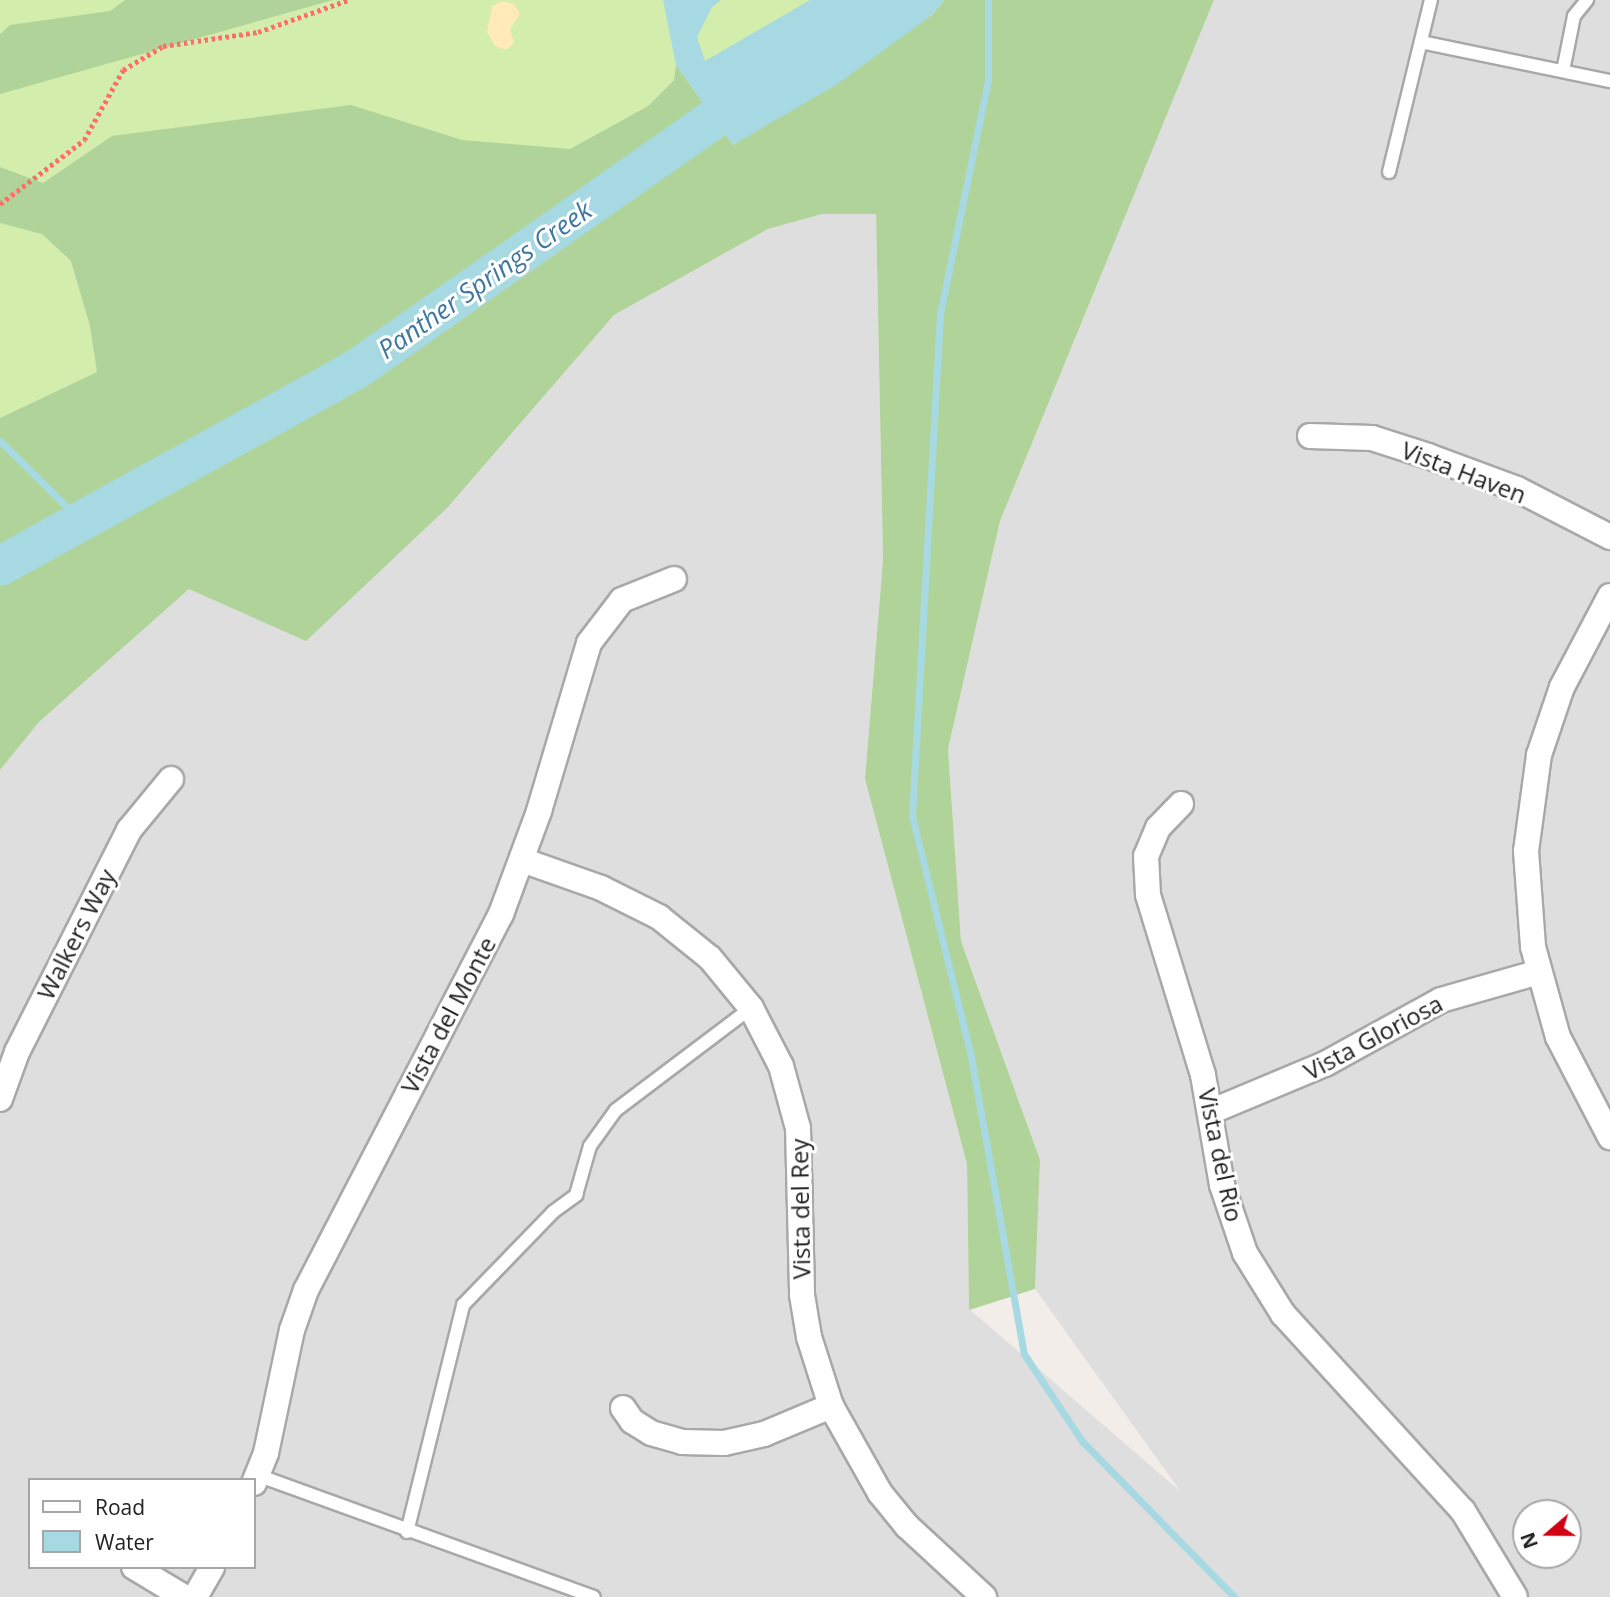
<!DOCTYPE html>
<html>
<head>
<meta charset="utf-8">
<style>
  body { margin:0 }
  #map { position:relative; width:1610px; height:1597px; overflow:hidden; background:#f2ede8; font-family:"Open Sans",sans-serif }
  div>[style] { position:absolute }
  .residential>* { inset:0; background:#dfdede }
  .grass>* { inset:0; background:#d2edac }
  .forest>* { inset:0; background:#b0d39a }
  .sand>* { inset:0; background:#ffeab8 }
  .water>* { inset:0; background:#a6d9e1 }
  .stream>* { height:7px; margin:-3.5px; padding:0 3.5px; transform-origin:3.5px; border-radius:3.5px; background:#a6d9e1 }
  .river>* { height:40px; margin:-20px; padding:0 20px; transform-origin:20px; border-radius:20px; background:#a6d9e1 }
  .path>* { height:4.5px; margin-top:-2.25px; transform-origin:0; background:repeating-linear-gradient(90deg,#ff6d6b 0 3.5px,transparent 0 7px) }
  .roads { filter:drop-shadow(2px 0 #a8a8a8) drop-shadow(-2px 0 #a8a8a8) drop-shadow(0 2px #a8a8a8) drop-shadow(0 -2px #a8a8a8) }
  .service>* { height:12px; margin:-6px; padding:0 6px; transform-origin:6px; border-radius:6px; background:#fff }
  .minor>* { height:24px; margin:-12px; padding:0 12px; transform-origin:12px; border-radius:12px; background:#fff }
  span { translate:-50% -50%; white-space:nowrap; text-align:center; line-height:1.15; -webkit-text-stroke:6px #fff; paint-order:stroke }
  .street-label { font-size:24px; color:#212121 }
  .water-label { font-size:26px; color:#3f779e; font-style:italic }
  .legend { position:absolute; left:28px; top:1478px; width:228px; height:91px; box-sizing:border-box; background:#fff; border:2px solid #a6a6a6; margin:0; padding:9px 12px; list-style:none; font-size:21px; color:#212121 }
  .legend li { display:flex; align-items:center; gap:14px; height:35px }
  .legend b { width:35px; border:2px solid #a6a6a6 }
  .north { position:absolute; left:1512px; top:1499px; width:70px; height:70px; box-sizing:border-box; background:#fff; border:2px solid #a6a6a6; border-radius:50%; rotate:250deg; font-size:19px; font-weight:700; line-height:28px; text-align:center; color:#212121 }
  .north::after { content:''; display:block; margin:auto; width:24px; height:32px; background:#d20013; clip-path:polygon(50% 0,100% 100%,50% 72%,0 100%) }
</style>
</head>
<body>
<div id="map">
  <div class="residential">
    <i style="clip-path:polygon(evenodd,1214px 0,1610px 0,1610px 1597px,0 1597px,0 770px,39px 722px,189px 589px,448px 507px,614px 315px,768px 229px,822px 214px,876px 214px,883px 560px,865px 779px,967px 1164px,969px 1309px,1181px 1492px,1035px 1289px,1040px 1160px,961px 941px,948px 749px,1000px 521px,1214px 0,30px 1480px,254px 1480px,254px 1567px,30px 1567px,30px 1480px,1214px 0,1526px 1513px,1568px 1513px,1568px 1555px,1526px 1555px,1526px 1513px)"></i>
  </div>
  <div class="grass">
    <i style="clip-path:polygon(0 0,944px 0,733px 145px,676px 66px,674px 80px,648px 106px,570px 149px,0 418px)"></i>
  </div>
  <div class="forest">
    <i style="clip-path:polygon(125px 0,333px 0,0 94px,0 34px,10px 25px,110px 11px)"></i>
    <i style="clip-path:polygon(944px 0,1214px 0,1000px 521px,948px 749px,961px 941px,1040px 1160px,1035px 1289px,969px 1310px,967px 1164px,865px 779px,883px 560px,876px 214px,822px 214px,768px 229px,614px 315px,448px 507px,306px 641px,189px 589px,39px 722px,0 770px,0 418px,97px 372px,90px 326px,71px 261px,42px 234px,0 223px,0 167px,43px 183px,112px 136px,351px 105px,462px 140px,570px 149px,648px 106px,674px 80px,676px 65px,733px 145px,932px 15px)"></i>
  </div>
  <div class="sand">
    <i style="clip-path:polygon(503px 1px,514px 4px,520px 14px,510px 29px,514px 43px,506px 50px,495px 46px,487px 32px,492px 6px)"></i>
  </div>
  <div class="water">
    <i style="clip-path:polygon(663px 0,721px 0,712px 7px,697px 37px,705px 61px,810px 0,944px 0,932px 15px,836px 85px,733px 145px,676px 65px)"></i>
  </div>
  <div class="stream">
    <i style="left:988px;top:0;width:80px;rotate:90deg"></i>
    <i style="left:988px;top:80px;width:239px;rotate:101.6deg"></i>
    <i style="left:940px;top:314px;width:503px;rotate:93.19deg"></i>
    <i style="left:912px;top:816px;width:248px;rotate:76.2deg"></i>
    <i style="left:971px;top:1057px;width:302px;rotate:79.9deg"></i>
    <i style="left:1024px;top:1354px;width:105px;rotate:56.3deg"></i>
    <i style="left:1082px;top:1441px;width:218px;rotate:45.7deg"></i>
    <i style="left:0;top:441px;width:114px;rotate:44.6deg"></i>
  </div>
  <div class="river">
    <i style="left:0;top:566px;width:409px;rotate:-28.9deg"></i>
    <i style="left:358px;top:368px;width:490px;rotate:-35deg"></i>
  </div>
  <div class="path">
    <i style="left:0;top:204px;width:106px;rotate:-37.3deg"></i>
    <i style="left:84px;top:140px;width:80px;rotate:-60.9deg"></i>
    <i style="left:123px;top:70px;width:47px;rotate:-31deg"></i>
    <i style="left:163px;top:46px;width:96px;rotate:-8.4deg"></i>
    <i style="left:258px;top:32px;width:96px;rotate:-19.6deg"></i>
  </div>
  <div class="roads">
    <div class="service">
      <i style="left:1421px;top:42px;width:193px;rotate:11.7deg"></i>
      <i style="left:1563px;top:71px;width:56px;rotate:-78.7deg"></i>
      <i style="left:1574px;top:16px;width:21px;rotate:-51deg"></i>
      <i style="left:1389px;top:172px;width:177px;rotate:-76.3deg"></i>
      <i style="left:257px;top:1475px;width:358px;rotate:19.9deg"></i>
      <i style="left:407px;top:1532px;width:234px;rotate:-76.1deg"></i>
      <i style="left:463px;top:1305px;width:129px;rotate:-45.9deg"></i>
      <i style="left:553px;top:1212px;width:29px;rotate:-36deg"></i>
      <i style="left:576px;top:1195px;width:51px;rotate:-74.1deg"></i>
      <i style="left:590px;top:1146px;width:44px;rotate:-54.2deg"></i>
      <i style="left:616px;top:1110px;width:169px;rotate:-37.1deg"></i>
    </div>
    <div class="minor">
      <i style="left:1310px;top:436px;width:62px;rotate:1.8deg"></i>
      <i style="left:1372px;top:438px;width:59px;rotate:17.8deg"></i>
      <i style="left:1428px;top:456px;width:95px;rotate:20.3deg"></i>
      <i style="left:1517px;top:489px;width:105px;rotate:27.3deg"></i>
      <i style="left:1610px;top:596px;width:103px;rotate:117.8deg"></i>
      <i style="left:1562px;top:687px;width:72px;rotate:108.7deg"></i>
      <i style="left:1539px;top:755px;width:97px;rotate:97.7deg"></i>
      <i style="left:1526px;top:851px;width:96px;rotate:85.8deg"></i>
      <i style="left:1533px;top:947px;width:93px;rotate:74.5deg"></i>
      <i style="left:1558px;top:1037px;width:113px;rotate:62.5deg"></i>
      <i style="left:1181px;top:804px;width:33px;rotate:134deg"></i>
      <i style="left:1158px;top:828px;width:30px;rotate:113deg"></i>
      <i style="left:1146px;top:856px;width:39px;rotate:87deg"></i>
      <i style="left:1148px;top:895px;width:188px;rotate:73deg"></i>
      <i style="left:1203px;top:1075px;width:112px;rotate:80.2deg"></i>
      <i style="left:1222px;top:1185px;width:72px;rotate:71.3deg"></i>
      <i style="left:1245px;top:1253px;width:72px;rotate:58.1deg"></i>
      <i style="left:1283px;top:1314px;width:267px;rotate:47.6deg"></i>
      <i style="left:1463px;top:1511px;width:100px;rotate:58.8deg"></i>
      <i style="left:522px;top:860px;width:84px;rotate:19.5deg"></i>
      <i style="left:601px;top:888px;width:65px;rotate:26.6deg"></i>
      <i style="left:659px;top:917px;width:65px;rotate:38.8deg"></i>
      <i style="left:710px;top:958px;width:65px;rotate:50.6deg"></i>
      <i style="left:751px;top:1008px;width:65px;rotate:62.7deg"></i>
      <i style="left:781px;top:1066px;width:64px;rotate:74.7deg"></i>
      <i style="left:798px;top:1128px;width:167px;rotate:88.6deg"></i>
      <i style="left:802px;top:1295px;width:43px;rotate:80.5deg"></i>
      <i style="left:809px;top:1337px;width:72px;rotate:72.3deg"></i>
      <i style="left:831px;top:1406px;width:100px;rotate:60.6deg"></i>
      <i style="left:880px;top:1493px;width:43px;rotate:50.7deg"></i>
      <i style="left:907px;top:1526px;width:105px;rotate:42.7deg"></i>
      <i style="left:0;top:1099px;width:50px;rotate:-70.1deg"></i>
      <i style="left:17px;top:1052px;width:249px;rotate:-63.2deg"></i>
      <i style="left:129px;top:830px;width:66px;rotate:-50.5deg"></i>
      <i style="left:1210px;top:1112px;width:125px;rotate:-22.7deg"></i>
      <i style="left:1325px;top:1064px;width:132px;rotate:-28.9deg"></i>
      <i style="left:1441px;top:1000px;width:102px;rotate:-15.9deg"></i>
      <i style="left:623px;top:1408px;width:16px;rotate:55deg"></i>
      <i style="left:632px;top:1421px;width:22px;rotate:32deg"></i>
      <i style="left:651px;top:1433px;width:32px;rotate:16deg"></i>
      <i style="left:682px;top:1442px;width:42px;rotate:1.4deg"></i>
      <i style="left:724px;top:1443px;width:41px;rotate:-12.7deg"></i>
      <i style="left:764px;top:1434px;width:73px;rotate:-22.7deg"></i>
      <i style="left:254px;top:1483px;width:32px;rotate:-68deg"></i>
      <i style="left:266px;top:1453px;width:126px;rotate:-78.1deg"></i>
      <i style="left:292px;top:1330px;width:42px;rotate:-70.7deg"></i>
      <i style="left:306px;top:1290px;width:424px;rotate:-62.6deg"></i>
      <i style="left:501px;top:914px;width:110px;rotate:-69.7deg"></i>
      <i style="left:539px;top:811px;width:175px;rotate:-73.4deg"></i>
      <i style="left:589px;top:643px;width:54px;rotate:-52.5deg"></i>
      <i style="left:622px;top:600px;width:56px;rotate:-22deg"></i>
      <i style="left:134px;top:1567px;width:58px;rotate:31deg"></i>
      <i style="left:195px;top:1597px;width:34px;rotate:-60deg"></i>
    </div>
  </div>
  <div class="street-label">
    <span style="left:1464px;top:472px;rotate:21deg">Vista Haven</span>
    <span style="left:76px;top:934px;rotate:-63deg">Walkers Way</span>
    <span style="left:448px;top:1015px;rotate:-62deg">Vista del Monte</span>
    <span style="left:1373px;top:1037px;rotate:-28deg">Vista Gloriosa</span>
    <span style="left:1221px;top:1155px;rotate:78deg">Vista del Rio</span>
    <span style="left:800px;top:1209px;rotate:-91deg">Vista del Rey</span>
  </div>
  <div class="water-label">
    <span style="left:485px;top:280px;rotate:-35deg">Panther Springs Creek</span>
  </div>
  <ul class="legend">
  <li><b style="height:9px;background:#fff"></b>Road</li>
  <li><b style="height:19px;background:#a6d9e1"></b>Water</li>
  </ul>
  <div class="north">N</div>
</div>
</body>
</html>
